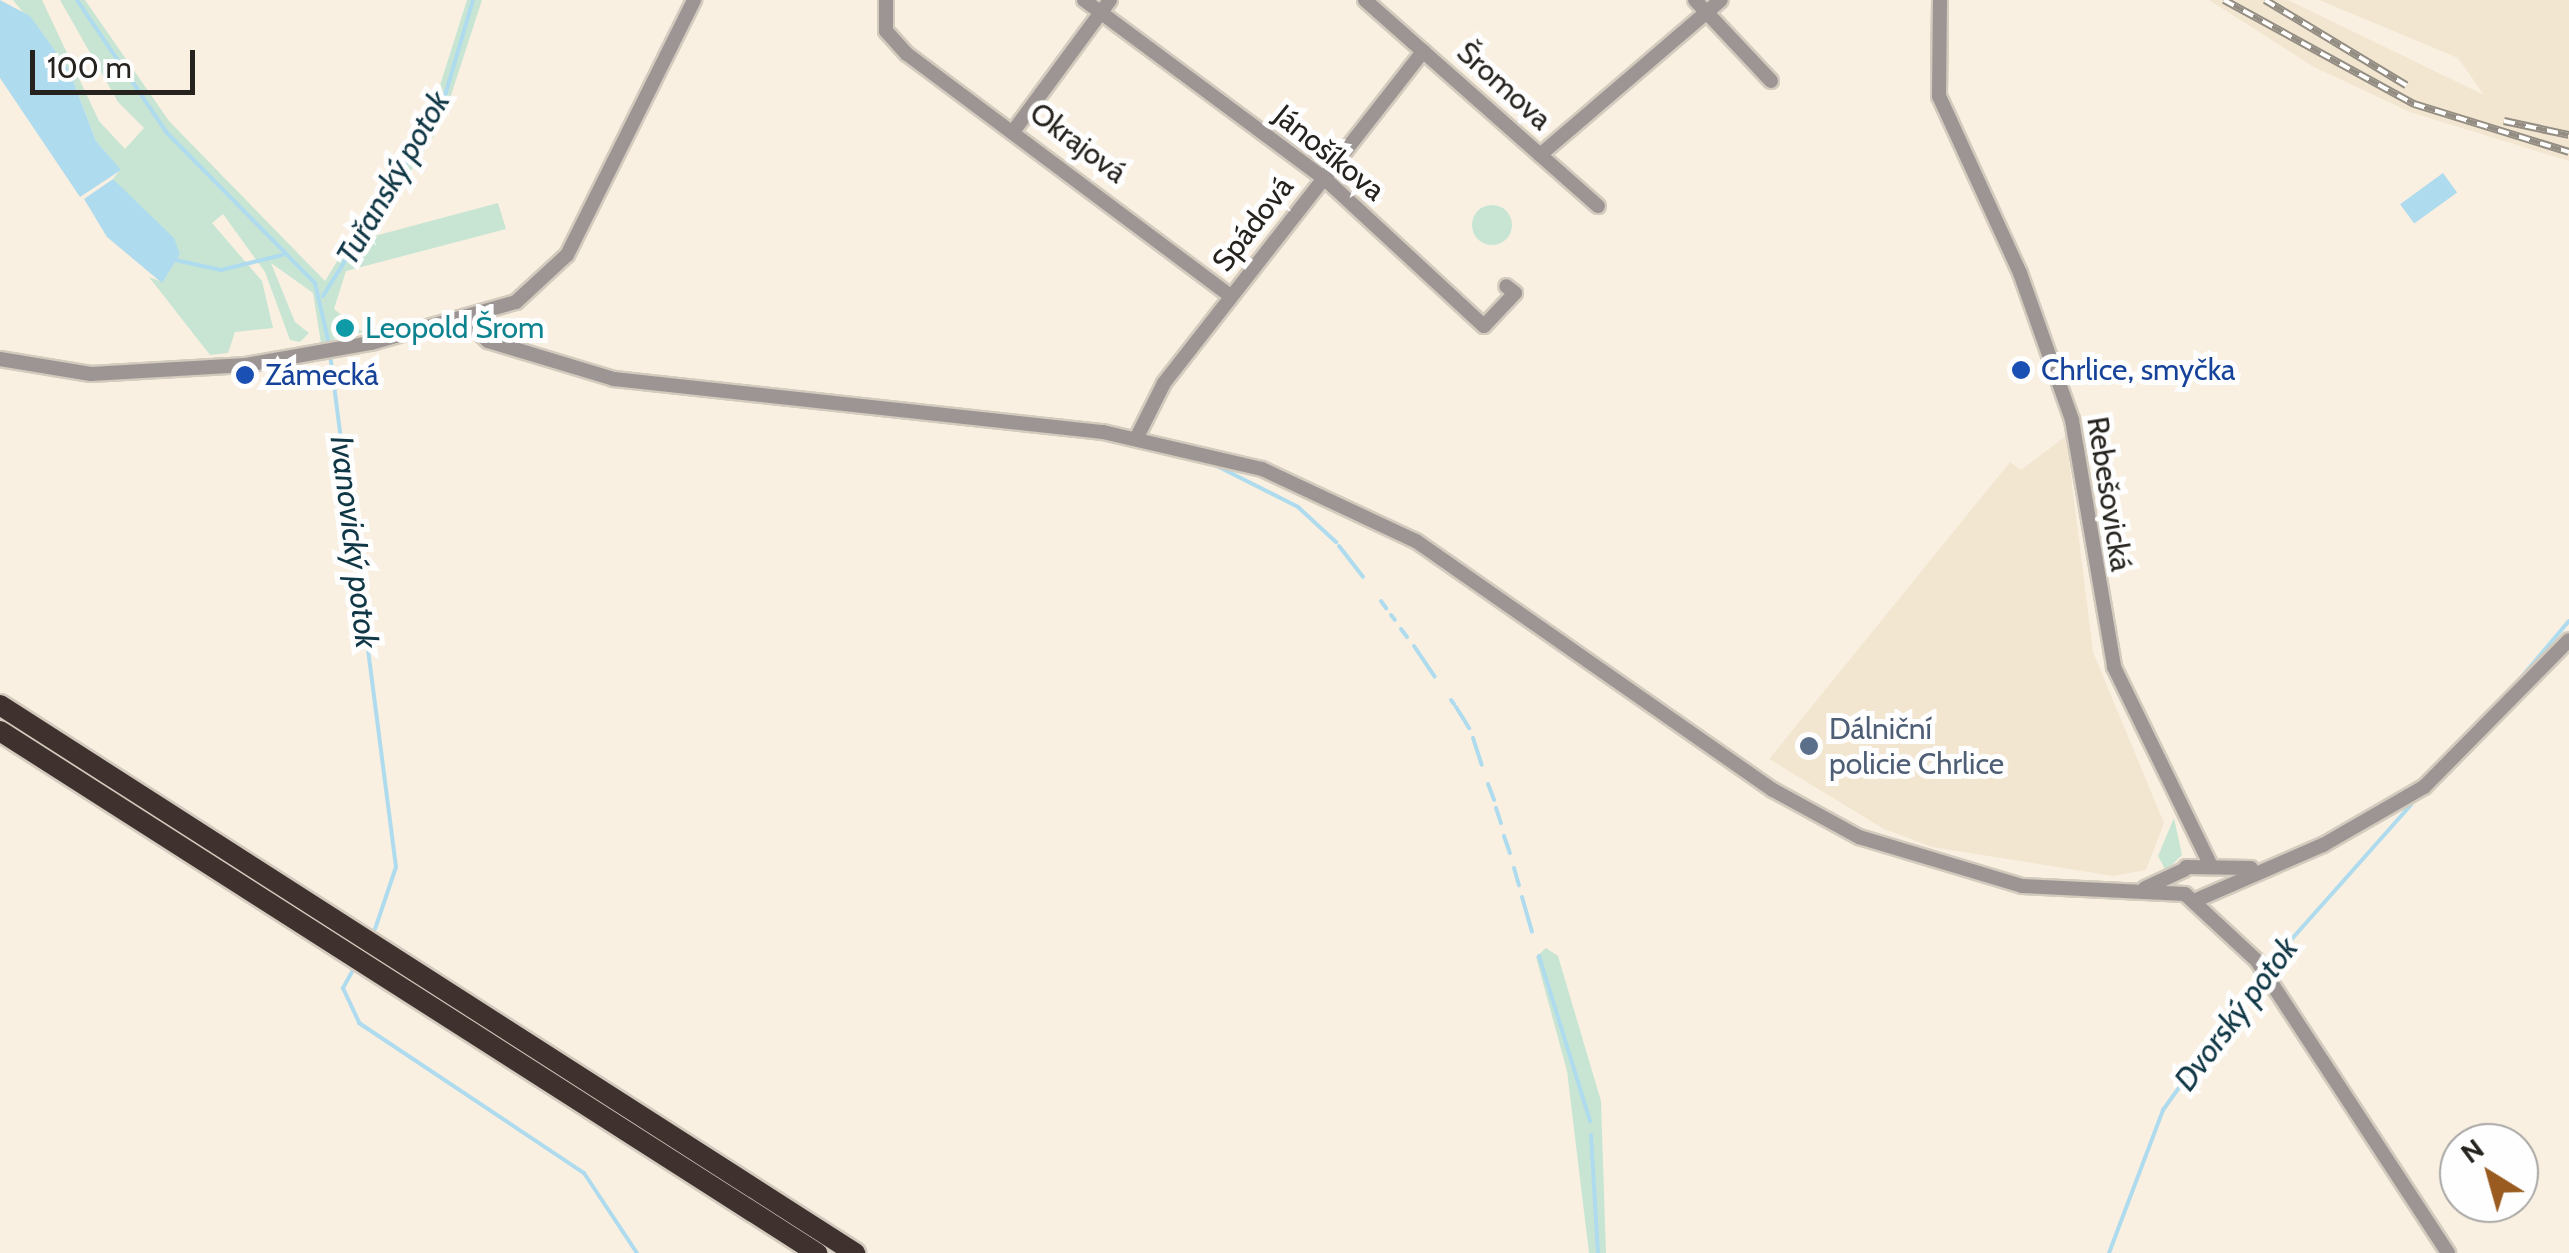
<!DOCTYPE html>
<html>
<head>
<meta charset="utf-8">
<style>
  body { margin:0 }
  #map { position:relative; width:2569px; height:1253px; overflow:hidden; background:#f9f0e1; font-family:Cabin,sans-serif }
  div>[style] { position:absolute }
  .built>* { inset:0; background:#f3e6d0 }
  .green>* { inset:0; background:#c8e5d4 }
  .round { border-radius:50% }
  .water>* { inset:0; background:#afdbee; transform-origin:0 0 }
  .stream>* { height:4px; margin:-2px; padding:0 2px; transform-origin:2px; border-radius:2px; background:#afdbee }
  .roads { filter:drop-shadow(2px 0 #d3cbbe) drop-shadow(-2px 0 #d3cbbe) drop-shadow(0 2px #d3cbbe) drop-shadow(0 -2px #d3cbbe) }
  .minor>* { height:14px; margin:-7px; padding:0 7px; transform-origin:7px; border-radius:7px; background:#9c9593 }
  .highway>* { height:20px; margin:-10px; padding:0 10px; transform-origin:10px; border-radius:10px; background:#3f312e }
  .rail>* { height:8px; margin-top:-4px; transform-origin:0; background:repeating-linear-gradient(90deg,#fefefe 0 11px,#938d83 0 22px); box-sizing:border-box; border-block:2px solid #938d83 }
  .dots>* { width:28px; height:28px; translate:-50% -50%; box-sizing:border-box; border:5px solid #fefefe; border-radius:50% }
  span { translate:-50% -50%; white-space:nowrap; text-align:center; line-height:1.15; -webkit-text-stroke:10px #fefefe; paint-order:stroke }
  .street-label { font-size:30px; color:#26231e }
  .culture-label { font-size:30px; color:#0d838f }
  .left { translate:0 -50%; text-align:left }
  .transit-label { font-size:30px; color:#164399 }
  .service-label { font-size:30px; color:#4e5e75 }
  .water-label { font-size:32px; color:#103745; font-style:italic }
  .north { position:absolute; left:2439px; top:1123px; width:100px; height:100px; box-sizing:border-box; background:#fefefe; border:2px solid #a8a6a4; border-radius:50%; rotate:323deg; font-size:28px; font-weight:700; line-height:40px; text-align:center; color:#26231e }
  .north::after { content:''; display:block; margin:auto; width:35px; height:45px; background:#995b20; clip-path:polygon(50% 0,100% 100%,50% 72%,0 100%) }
  .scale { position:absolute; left:30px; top:50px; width:165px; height:45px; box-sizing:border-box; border:5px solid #26231e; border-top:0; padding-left:12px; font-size:30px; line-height:35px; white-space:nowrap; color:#26231e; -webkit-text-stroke:8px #fefefe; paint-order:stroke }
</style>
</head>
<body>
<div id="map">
  <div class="built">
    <i style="clip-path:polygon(2209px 0,2288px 0,2484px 95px,2458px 58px,2319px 0,2569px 0,2569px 161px,2410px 112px,2314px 67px)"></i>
    <i style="clip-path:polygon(2066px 436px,2093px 652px,2164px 823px,2146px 870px,2113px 876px,1932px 847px,1884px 829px,1769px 759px,2010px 462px,2021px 470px)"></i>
  </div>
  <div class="green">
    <i style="clip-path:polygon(13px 0,42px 0,99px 121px,125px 149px,144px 128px,118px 102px,60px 0,85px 0,169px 121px,325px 281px,435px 101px,467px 0,482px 0,442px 123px,367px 238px,498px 203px,506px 229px,346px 271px,334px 309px,363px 332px,321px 343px,313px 293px,271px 263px,295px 322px,309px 333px,300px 342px,290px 340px,265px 272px,223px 214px,212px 223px,262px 281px,273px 328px,235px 332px,228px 353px,210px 355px,149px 277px,162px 282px,180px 254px,113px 179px,120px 170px,96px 141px,69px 70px)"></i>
    <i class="round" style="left:1472px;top:205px;width:40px;height:40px"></i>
    <i style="clip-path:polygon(2174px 818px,2182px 855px,2166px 871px,2158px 856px)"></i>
    <i style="clip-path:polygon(1546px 948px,1558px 956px,1601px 1101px,1606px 1253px,1589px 1253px,1567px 1071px,1536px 957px)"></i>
  </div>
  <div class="water">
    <i style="clip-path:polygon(0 0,30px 16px,69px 70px,96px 141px,121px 170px,80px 197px,0 78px)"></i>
    <i style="left:2443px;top:173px;width:24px;height:53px;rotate:54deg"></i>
    <i style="clip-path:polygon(113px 179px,174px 238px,180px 254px,162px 283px,107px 237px,84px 199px)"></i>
  </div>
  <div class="stream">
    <i style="left:77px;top:0;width:161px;rotate:55.9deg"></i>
    <i style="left:167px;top:133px;width:211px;rotate:45.4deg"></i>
    <i style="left:315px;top:283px;width:63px;rotate:77.1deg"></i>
    <i style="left:171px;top:259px;width:51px;rotate:12.4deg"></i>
    <i style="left:221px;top:270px;width:63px;rotate:-13.8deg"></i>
    <i style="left:323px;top:296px;width:224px;rotate:-57.9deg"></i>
    <i style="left:442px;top:106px;width:110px;rotate:-73.7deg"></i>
    <i style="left:330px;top:354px;width:517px;rotate:82.67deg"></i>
    <i style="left:396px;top:867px;width:65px;rotate:108.7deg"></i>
    <i style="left:1209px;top:462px;width:100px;rotate:26.8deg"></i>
    <i style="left:1298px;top:507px;width:52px;rotate:42.6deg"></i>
    <i style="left:1339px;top:546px;width:39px;rotate:52deg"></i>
    <i style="left:1381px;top:601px;width:9px;rotate:54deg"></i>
    <i style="left:1391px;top:615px;width:6px;rotate:51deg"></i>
    <i style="left:1401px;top:629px;width:10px;rotate:53deg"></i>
    <i style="left:1414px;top:646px;width:37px;rotate:56deg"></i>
    <i style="left:2514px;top:686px;width:85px;rotate:-49.8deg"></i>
    <i style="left:1451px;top:700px;width:5px;rotate:53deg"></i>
    <i style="left:1456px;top:707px;width:25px;rotate:58deg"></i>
    <i style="left:1473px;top:738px;width:28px;rotate:72deg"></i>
    <i style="left:2421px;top:780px;width:104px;rotate:-45.4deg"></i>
    <i style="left:1488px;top:784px;width:17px;rotate:69deg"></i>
    <i style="left:1496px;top:808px;width:16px;rotate:72deg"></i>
    <i style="left:1504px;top:836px;width:18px;rotate:71deg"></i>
    <i style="left:1514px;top:868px;width:18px;rotate:74deg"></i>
    <i style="left:1522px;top:897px;width:36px;rotate:74deg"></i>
    <i style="left:1539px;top:956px;width:173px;rotate:72.8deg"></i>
    <i style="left:353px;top:970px;width:21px;rotate:119deg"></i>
    <i style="left:343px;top:988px;width:38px;rotate:65deg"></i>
    <i style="left:359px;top:1023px;width:270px;rotate:33.7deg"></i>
    <i style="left:584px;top:1173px;width:96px;rotate:56.5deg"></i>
    <i style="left:1591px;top:1135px;width:118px;rotate:86.6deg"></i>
    <i style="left:2109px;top:1253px;width:153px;rotate:-69.3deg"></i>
    <i style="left:2163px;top:1110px;width:165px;rotate:-54.4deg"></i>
    <i style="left:2259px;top:976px;width:229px;rotate:-48.4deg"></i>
  </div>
  <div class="roads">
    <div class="minor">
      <i style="left:886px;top:0;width:31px;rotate:90deg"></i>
      <i style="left:886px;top:31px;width:31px;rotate:48deg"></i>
      <i style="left:907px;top:54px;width:404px;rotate:36.8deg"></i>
      <i style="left:1084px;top:0;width:299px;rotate:36.6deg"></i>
      <i style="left:1324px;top:178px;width:218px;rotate:42.8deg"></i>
      <i style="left:1484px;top:326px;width:45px;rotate:-46.8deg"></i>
      <i style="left:1515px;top:293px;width:11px;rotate:-142deg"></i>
      <i style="left:1365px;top:0;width:311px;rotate:41.5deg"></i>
      <i style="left:1695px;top:0;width:111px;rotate:46.8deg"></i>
      <i style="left:1940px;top:0;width:96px;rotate:90.6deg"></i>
      <i style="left:1939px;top:96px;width:195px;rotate:65.4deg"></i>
      <i style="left:2020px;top:273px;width:156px;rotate:70.5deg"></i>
      <i style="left:2072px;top:420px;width:251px;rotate:80.3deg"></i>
      <i style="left:2114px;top:667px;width:217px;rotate:64deg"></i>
      <i style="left:1015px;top:129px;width:160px;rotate:-53.6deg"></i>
      <i style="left:1540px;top:155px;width:238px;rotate:-40.6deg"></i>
      <i style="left:465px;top:319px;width:32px;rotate:44deg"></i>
      <i style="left:488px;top:341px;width:132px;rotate:16.8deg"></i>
      <i style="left:614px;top:379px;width:492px;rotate:6.2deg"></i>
      <i style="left:1103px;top:432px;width:163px;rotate:13.1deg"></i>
      <i style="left:1262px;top:469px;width:170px;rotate:25.1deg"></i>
      <i style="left:1416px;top:541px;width:435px;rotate:34.9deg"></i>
      <i style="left:1773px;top:790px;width:98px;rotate:28.7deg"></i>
      <i style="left:1859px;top:837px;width:170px;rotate:16.7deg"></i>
      <i style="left:2022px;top:886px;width:163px;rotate:2.8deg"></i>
      <i style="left:2185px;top:894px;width:98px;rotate:42.9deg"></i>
      <i style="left:2257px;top:961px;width:349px;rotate:56.8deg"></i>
      <i style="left:0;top:359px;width:92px;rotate:9.4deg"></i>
      <i style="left:91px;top:374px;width:155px;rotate:-3.3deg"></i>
      <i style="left:246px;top:365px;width:127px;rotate:-10deg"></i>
      <i style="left:371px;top:343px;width:151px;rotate:-15.8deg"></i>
      <i style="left:516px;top:302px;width:69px;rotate:-42.7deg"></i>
      <i style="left:567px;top:255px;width:285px;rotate:-63.5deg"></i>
      <i style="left:1137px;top:437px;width:60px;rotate:-63.4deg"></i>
      <i style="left:1164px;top:383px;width:421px;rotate:-52deg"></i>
      <i style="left:2186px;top:867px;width:65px;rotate:0.9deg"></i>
      <i style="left:2145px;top:888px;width:43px;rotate:-24.8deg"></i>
      <i style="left:2194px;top:901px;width:141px;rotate:-23.5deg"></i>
      <i style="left:2323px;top:845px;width:116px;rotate:-29.9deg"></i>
      <i style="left:2424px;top:787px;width:206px;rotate:-45.4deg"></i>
    </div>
    <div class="highway">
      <i style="left:0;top:705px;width:1016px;rotate:32.66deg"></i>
      <i style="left:0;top:731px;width:970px;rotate:32.58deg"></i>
    </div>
  </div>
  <div class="rail">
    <i style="left:2224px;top:0;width:217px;rotate:28.7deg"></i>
    <i style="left:2414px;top:104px;width:162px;rotate:17.2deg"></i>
    <i style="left:2265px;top:0;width:165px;rotate:31.1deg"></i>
    <i style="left:2504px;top:121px;width:66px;rotate:12.2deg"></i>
  </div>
  <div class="dots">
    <i style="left:345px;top:328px;background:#0f9aa8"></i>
    <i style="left:2021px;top:370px;background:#1a4fb4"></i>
    <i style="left:245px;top:375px;background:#1a4fb4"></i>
    <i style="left:1809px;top:746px;background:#5c6f8a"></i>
  </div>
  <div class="street-label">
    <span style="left:1504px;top:86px;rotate:42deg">Šromova</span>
    <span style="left:1078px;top:143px;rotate:37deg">Okrajová</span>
    <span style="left:1329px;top:153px;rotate:39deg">Jánošíkova</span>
    <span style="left:1253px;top:224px;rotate:-52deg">Spádová</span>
    <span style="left:2109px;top:494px;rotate:81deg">Rebešovická</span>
  </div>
  <div class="culture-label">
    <span class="left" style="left:365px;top:328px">Leopold Šrom</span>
  </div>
  <div class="transit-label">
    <span class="left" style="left:2041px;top:370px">Chrlice, smyčka</span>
    <span class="left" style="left:265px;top:375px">Zámecká</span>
  </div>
  <div class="service-label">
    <span class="left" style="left:1829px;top:746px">Dálniční<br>policie Chrlice</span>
  </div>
  <div class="water-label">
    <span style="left:393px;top:178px;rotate:-60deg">Tuřanský potok</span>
    <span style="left:354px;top:542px;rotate:83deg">Ivanovický potok</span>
    <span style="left:2236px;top:1014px;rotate:-53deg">Dvorský potok</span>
  </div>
  <div class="north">N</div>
  <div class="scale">100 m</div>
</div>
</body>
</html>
